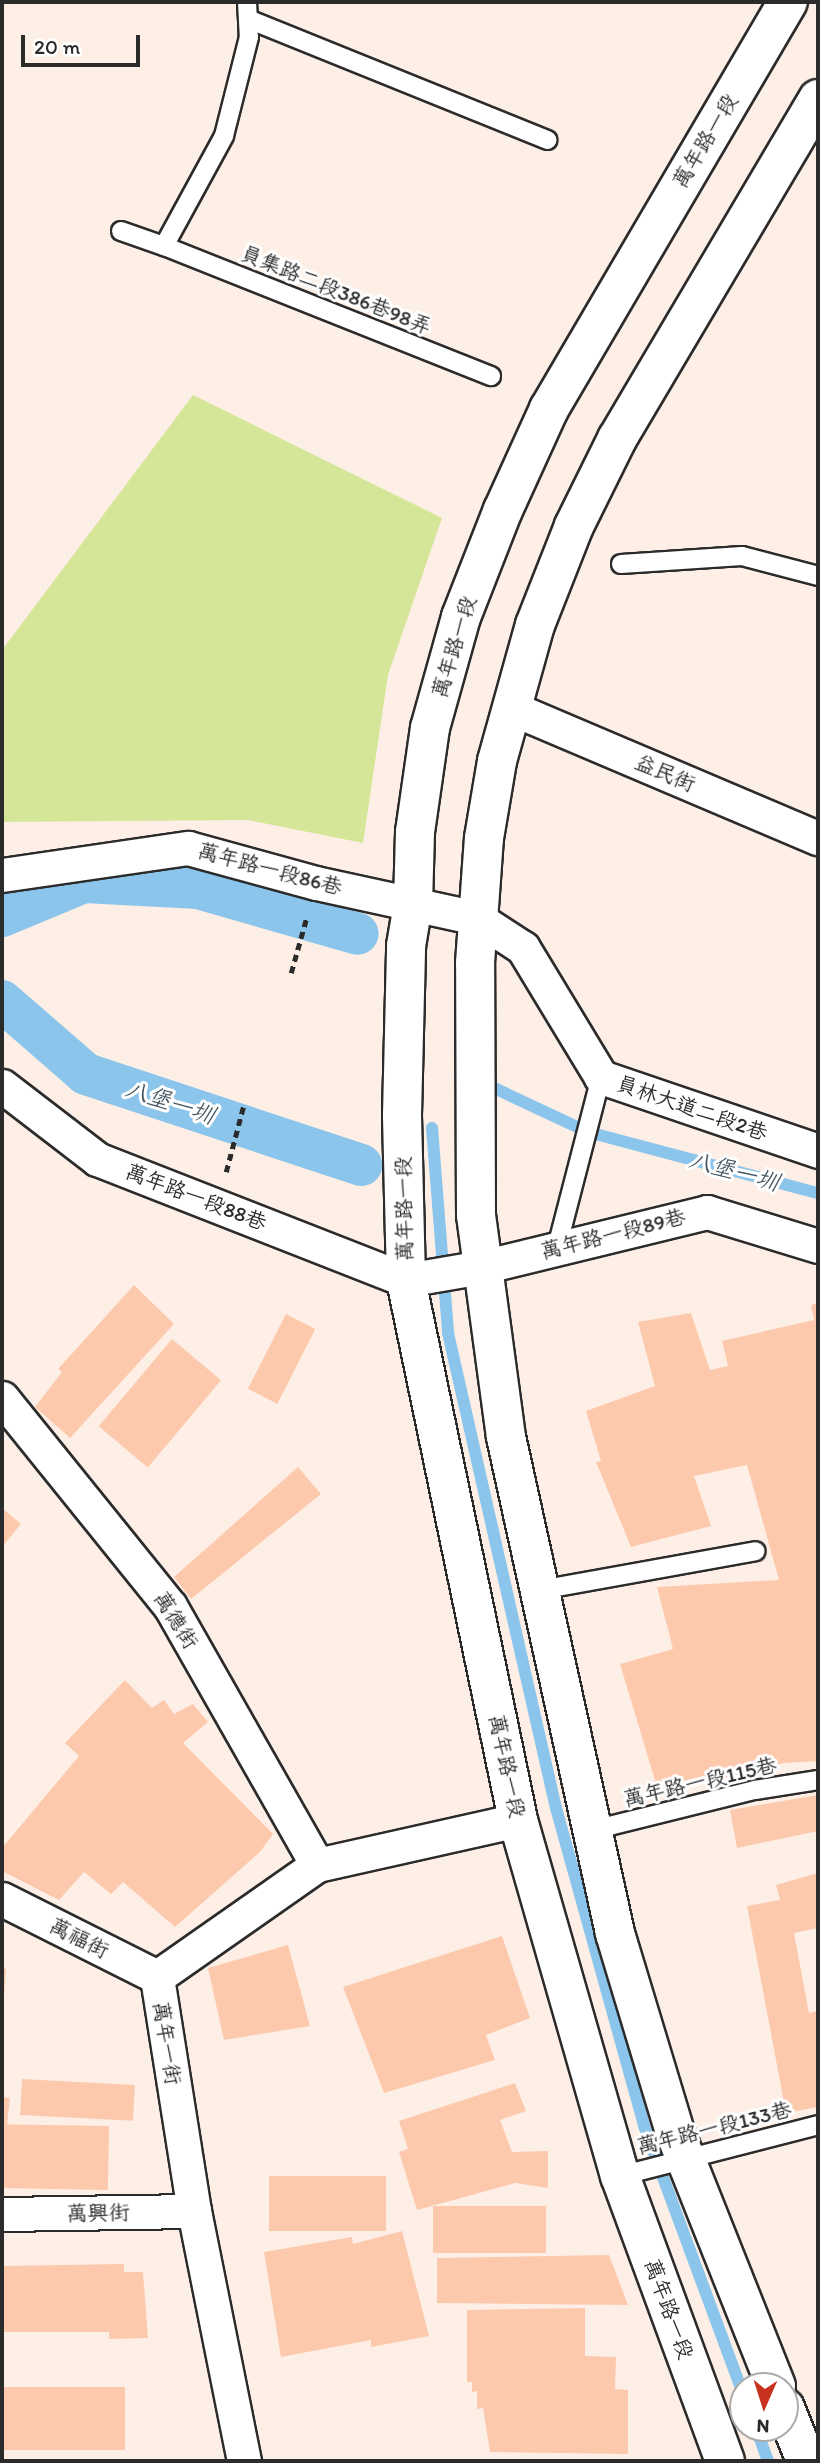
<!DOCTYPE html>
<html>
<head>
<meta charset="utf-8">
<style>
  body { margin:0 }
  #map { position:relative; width:820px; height:2463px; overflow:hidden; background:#feefe6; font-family:Itim,"LXGW WenKai TC",sans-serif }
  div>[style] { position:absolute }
  .green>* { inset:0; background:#d6e699 }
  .stream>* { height:12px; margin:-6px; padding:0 6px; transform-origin:6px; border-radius:6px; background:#8cc5eb }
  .canal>* { height:42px; margin:-21px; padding:0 21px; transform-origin:21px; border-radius:21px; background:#8cc5eb }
  .building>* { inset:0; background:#fdc9ad; transform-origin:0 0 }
  .path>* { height:4.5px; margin-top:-2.25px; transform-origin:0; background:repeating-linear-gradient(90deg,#2b2b2b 0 7px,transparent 0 12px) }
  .roads { filter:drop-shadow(2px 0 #2b2b2b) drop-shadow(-2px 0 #2b2b2b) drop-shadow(0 2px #2b2b2b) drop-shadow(0 -2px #2b2b2b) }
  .lane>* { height:18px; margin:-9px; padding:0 9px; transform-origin:9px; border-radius:9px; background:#fff }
  .street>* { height:33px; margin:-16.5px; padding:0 16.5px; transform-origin:16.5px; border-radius:16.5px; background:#fff }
  .secondary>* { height:38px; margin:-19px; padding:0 19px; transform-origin:19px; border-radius:19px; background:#fff }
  span { translate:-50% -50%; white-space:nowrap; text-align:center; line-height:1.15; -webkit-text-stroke:6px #fff; paint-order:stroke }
  .street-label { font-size:21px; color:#2b2b2b }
  .water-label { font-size:23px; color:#485965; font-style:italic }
  .frame { position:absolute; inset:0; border:4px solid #2b2b2b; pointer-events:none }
  .north { position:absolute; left:729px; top:2372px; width:70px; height:70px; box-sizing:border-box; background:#fff; border:2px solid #aaa; border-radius:50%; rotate:183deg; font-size:19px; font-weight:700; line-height:28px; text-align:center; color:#2b2b2b }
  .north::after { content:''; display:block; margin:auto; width:24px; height:32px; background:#c8321e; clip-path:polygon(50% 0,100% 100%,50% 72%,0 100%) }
  .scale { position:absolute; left:21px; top:35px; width:119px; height:32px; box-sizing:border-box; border:4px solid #2b2b2b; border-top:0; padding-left:9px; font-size:21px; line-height:24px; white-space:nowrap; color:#2b2b2b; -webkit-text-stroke:5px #fff; paint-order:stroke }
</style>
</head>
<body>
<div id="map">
  <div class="green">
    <i style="clip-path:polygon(193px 395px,442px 518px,388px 675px,363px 843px,248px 820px,2px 822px,2px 650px)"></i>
  </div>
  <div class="stream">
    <i style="left:494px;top:1088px;width:104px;rotate:25.1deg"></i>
    <i style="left:588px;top:1132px;width:238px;rotate:14.9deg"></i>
    <i style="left:432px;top:1128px;width:206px;rotate:85.5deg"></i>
    <i style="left:448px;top:1333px;width:487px;rotate:77.2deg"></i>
    <i style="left:556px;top:1808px;width:330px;rotate:74.5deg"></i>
    <i style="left:644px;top:2126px;width:286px;rotate:69.7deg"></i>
    <i style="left:756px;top:2428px;width:35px;rotate:70deg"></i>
  </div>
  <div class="canal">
    <i style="left:2px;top:916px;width:89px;rotate:-22.5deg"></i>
    <i style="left:84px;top:882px;width:114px;rotate:3deg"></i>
    <i style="left:198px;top:888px;width:166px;rotate:16deg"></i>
    <i style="left:2px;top:1001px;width:111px;rotate:41deg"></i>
    <i style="left:86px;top:1074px;width:290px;rotate:18.3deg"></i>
  </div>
  <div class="building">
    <i style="clip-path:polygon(134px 1285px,174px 1324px,70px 1438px,35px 1407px,62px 1372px,58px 1369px)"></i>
    <i style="clip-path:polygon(818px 1303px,818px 1761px,784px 1763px,711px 1781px,709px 1775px,657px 1787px,620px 1664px,673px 1649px,657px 1587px,779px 1580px,747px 1465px,694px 1476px,711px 1526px,631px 1547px,596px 1462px,601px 1461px,586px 1411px,655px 1386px,638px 1322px,691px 1313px,710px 1370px,728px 1366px,722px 1341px,814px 1320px,811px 1305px)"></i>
    <i style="left:286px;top:1314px;width:33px;height:84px;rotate:27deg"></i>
    <i style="left:172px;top:1339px;width:64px;height:114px;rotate:40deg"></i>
    <i style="clip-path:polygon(298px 1467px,321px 1494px,191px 1599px,174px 1577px)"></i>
    <i style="clip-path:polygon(2px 1508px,21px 1524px,2px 1547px)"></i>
    <i style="clip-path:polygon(125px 1680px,152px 1708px,164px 1700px,174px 1714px,193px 1704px,208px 1722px,183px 1743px,273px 1834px,260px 1852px,175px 1927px,123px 1882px,111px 1894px,84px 1872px,59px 1900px,2px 1871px,2px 1848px,79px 1756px,65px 1743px)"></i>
    <i style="clip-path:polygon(818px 1795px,818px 1831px,737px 1848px,730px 1810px)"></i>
    <i style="clip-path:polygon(818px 1873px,818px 1928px,794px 1933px,809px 2013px,818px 2011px,818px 2107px,786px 2113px,747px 1906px,780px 1900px,776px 1885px)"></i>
    <i style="clip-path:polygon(502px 1936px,530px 2018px,486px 2035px,495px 2060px,384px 2093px,343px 1987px)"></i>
    <i style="clip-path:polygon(288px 1945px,310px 2026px,224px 2040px,208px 1968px)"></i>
    <i style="clip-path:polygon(2px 1968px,6px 1969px,4px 1996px,2px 1996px)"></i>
    <i style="left:22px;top:2079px;width:113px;height:36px;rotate:3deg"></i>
    <i style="clip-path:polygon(515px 2083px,526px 2111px,500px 2120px,512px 2152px,548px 2151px,548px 2188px,515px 2183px,417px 2210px,399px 2152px,408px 2149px,399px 2121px)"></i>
    <i style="clip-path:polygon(2px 2097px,10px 2098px,7px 2125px,2px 2124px)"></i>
    <i style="left:109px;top:2126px;width:64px;height:107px;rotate:91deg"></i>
    <i style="left:269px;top:2176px;width:117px;height:55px"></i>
    <i style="left:433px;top:2206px;width:113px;height:47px"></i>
    <i style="clip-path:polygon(402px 2231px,429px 2336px,371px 2347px,371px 2340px,281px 2357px,264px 2252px,352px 2237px,353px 2244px)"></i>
    <i style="clip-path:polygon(609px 2255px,628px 2305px,437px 2303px,437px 2258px)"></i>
    <i style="clip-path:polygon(124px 2264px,124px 2272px,143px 2272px,148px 2338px,109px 2339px,109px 2332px,2px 2332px,2px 2266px)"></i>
    <i style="clip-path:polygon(585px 2308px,585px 2356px,616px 2357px,615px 2389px,628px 2390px,628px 2454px,490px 2452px,483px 2408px,477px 2409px,477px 2391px,472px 2392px,472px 2382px,467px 2382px,467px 2310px)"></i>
    <i style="left:2px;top:2387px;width:123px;height:63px"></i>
  </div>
  <div class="path">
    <i style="left:291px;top:973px;width:59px;rotate:-74.3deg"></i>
    <i style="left:226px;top:1172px;width:70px;rotate:-75.2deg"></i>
  </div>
  <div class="roads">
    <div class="lane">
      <i style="left:247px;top:2px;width:35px;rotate:87deg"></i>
      <i style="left:249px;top:37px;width:102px;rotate:104.2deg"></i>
      <i style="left:224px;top:136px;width:125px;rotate:118.6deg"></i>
      <i style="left:164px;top:246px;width:352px;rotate:21.7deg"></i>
      <i style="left:248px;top:19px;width:323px;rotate:22deg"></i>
      <i style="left:121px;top:231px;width:46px;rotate:19.2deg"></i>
      <i style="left:621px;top:564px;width:121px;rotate:-3.8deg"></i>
      <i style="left:742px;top:556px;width:79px;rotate:14.7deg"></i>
      <i style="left:557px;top:1247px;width:176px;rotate:-75.5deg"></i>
      <i style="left:540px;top:1590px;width:219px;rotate:-10.2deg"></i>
      <i style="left:593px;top:1830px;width:167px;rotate:-13.9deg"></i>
      <i style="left:755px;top:1790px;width:64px;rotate:-9deg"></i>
      <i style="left:620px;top:2176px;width:204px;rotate:-14.4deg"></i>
    </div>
    <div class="street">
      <i style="left:511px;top:708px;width:333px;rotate:23deg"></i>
      <i style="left:2px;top:875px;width:188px;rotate:-8.3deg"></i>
      <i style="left:188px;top:848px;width:133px;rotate:15.3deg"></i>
      <i style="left:316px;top:883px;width:165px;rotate:12.3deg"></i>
      <i style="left:477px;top:918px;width:55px;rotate:33.1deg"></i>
      <i style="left:523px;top:948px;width:151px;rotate:58.8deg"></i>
      <i style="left:601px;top:1077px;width:229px;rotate:18.8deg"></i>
      <i style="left:2px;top:1086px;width:120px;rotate:37.5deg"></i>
      <i style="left:97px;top:1159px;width:332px;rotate:21.4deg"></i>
      <i style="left:406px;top:1280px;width:77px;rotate:-9.7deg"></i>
      <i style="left:482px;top:1267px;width:232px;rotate:-13.7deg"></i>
      <i style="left:707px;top:1212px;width:116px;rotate:17deg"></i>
      <i style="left:2px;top:1398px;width:267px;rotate:51.1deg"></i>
      <i style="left:170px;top:1606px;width:298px;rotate:60.4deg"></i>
      <i style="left:2px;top:1899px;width:174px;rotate:26.7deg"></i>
      <i style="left:2px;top:2214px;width:192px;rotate:-0.9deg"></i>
      <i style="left:244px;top:2461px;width:255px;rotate:-101.3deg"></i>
      <i style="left:194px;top:2211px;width:237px;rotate:-99deg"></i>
      <i style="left:157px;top:1977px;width:195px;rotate:-35deg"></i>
      <i style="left:317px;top:1865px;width:206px;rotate:-12.6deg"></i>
    </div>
    <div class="secondary">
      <i style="left:776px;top:2386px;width:273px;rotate:-111.7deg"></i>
      <i style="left:675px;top:2132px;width:208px;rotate:-106.8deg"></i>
      <i style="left:615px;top:1933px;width:508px;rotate:-102.39deg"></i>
      <i style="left:506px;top:1437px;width:224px;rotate:-97.7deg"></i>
      <i style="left:476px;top:1215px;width:252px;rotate:-90.2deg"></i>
      <i style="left:475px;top:963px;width:125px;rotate:-85.9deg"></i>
      <i style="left:484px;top:838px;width:78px;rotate:-80.4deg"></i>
      <i style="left:497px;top:761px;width:141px;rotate:-74.4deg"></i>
      <i style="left:535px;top:625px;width:106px;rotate:-68.5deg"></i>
      <i style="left:574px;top:526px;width:97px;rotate:-63.7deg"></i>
      <i style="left:617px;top:439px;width:395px;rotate:-59.4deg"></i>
      <i style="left:785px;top:2408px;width:57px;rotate:68.4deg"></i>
      <i style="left:725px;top:2461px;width:304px;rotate:-110.2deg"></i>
      <i style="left:620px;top:2176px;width:370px;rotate:-106deg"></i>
      <i style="left:518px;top:1820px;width:551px;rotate:-101.72deg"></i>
      <i style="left:406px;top:1280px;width:165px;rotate:-91.4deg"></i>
      <i style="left:402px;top:1115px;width:169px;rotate:-88.6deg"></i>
      <i style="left:406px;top:946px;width:43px;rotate:-80.5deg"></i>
      <i style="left:413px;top:904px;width:72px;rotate:-88.4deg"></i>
      <i style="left:415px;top:832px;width:105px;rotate:-81.8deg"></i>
      <i style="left:430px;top:728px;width:115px;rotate:-74.4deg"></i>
      <i style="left:461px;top:617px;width:115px;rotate:-68.6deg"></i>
      <i style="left:503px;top:510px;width:111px;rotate:-65.5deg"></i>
      <i style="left:549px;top:409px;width:472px;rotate:-59.6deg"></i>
    </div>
  </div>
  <div class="street-label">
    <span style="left:705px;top:141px;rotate:-59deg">萬年路一段</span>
    <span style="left:336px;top:290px;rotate:22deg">員集路二段386巷98弄</span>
    <span style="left:454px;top:647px;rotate:-73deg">萬年路一段</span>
    <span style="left:665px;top:773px;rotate:23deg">益民街</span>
    <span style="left:270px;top:869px;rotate:15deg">萬年路一段86巷</span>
    <span style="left:692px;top:1108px;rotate:19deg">員林大道二段2巷</span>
    <span style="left:196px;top:1197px;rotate:21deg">萬年路一段88巷</span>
    <span style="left:404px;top:1209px;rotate:-91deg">萬年路一段</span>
    <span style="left:613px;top:1234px;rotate:-14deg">萬年路一段89巷</span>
    <span style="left:176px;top:1620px;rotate:58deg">萬德街</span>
    <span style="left:507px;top:1766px;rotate:78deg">萬年路一段</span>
    <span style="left:700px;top:1782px;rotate:-13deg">萬年路一段115巷</span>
    <span style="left:79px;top:1938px;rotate:27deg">萬福街</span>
    <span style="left:167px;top:2043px;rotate:81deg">萬年一街</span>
    <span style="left:714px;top:2128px;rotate:-14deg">萬年路一段133巷</span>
    <span style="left:98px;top:2213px;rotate:-1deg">萬興街</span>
    <span style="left:669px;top:2309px;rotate:70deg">萬年路一段</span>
  </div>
  <div class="water-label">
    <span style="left:170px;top:1102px;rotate:18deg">八堡一圳</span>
    <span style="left:734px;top:1171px;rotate:15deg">八堡一圳</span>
  </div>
  <div class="frame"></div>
  <div class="north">N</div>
  <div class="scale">20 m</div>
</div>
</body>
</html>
